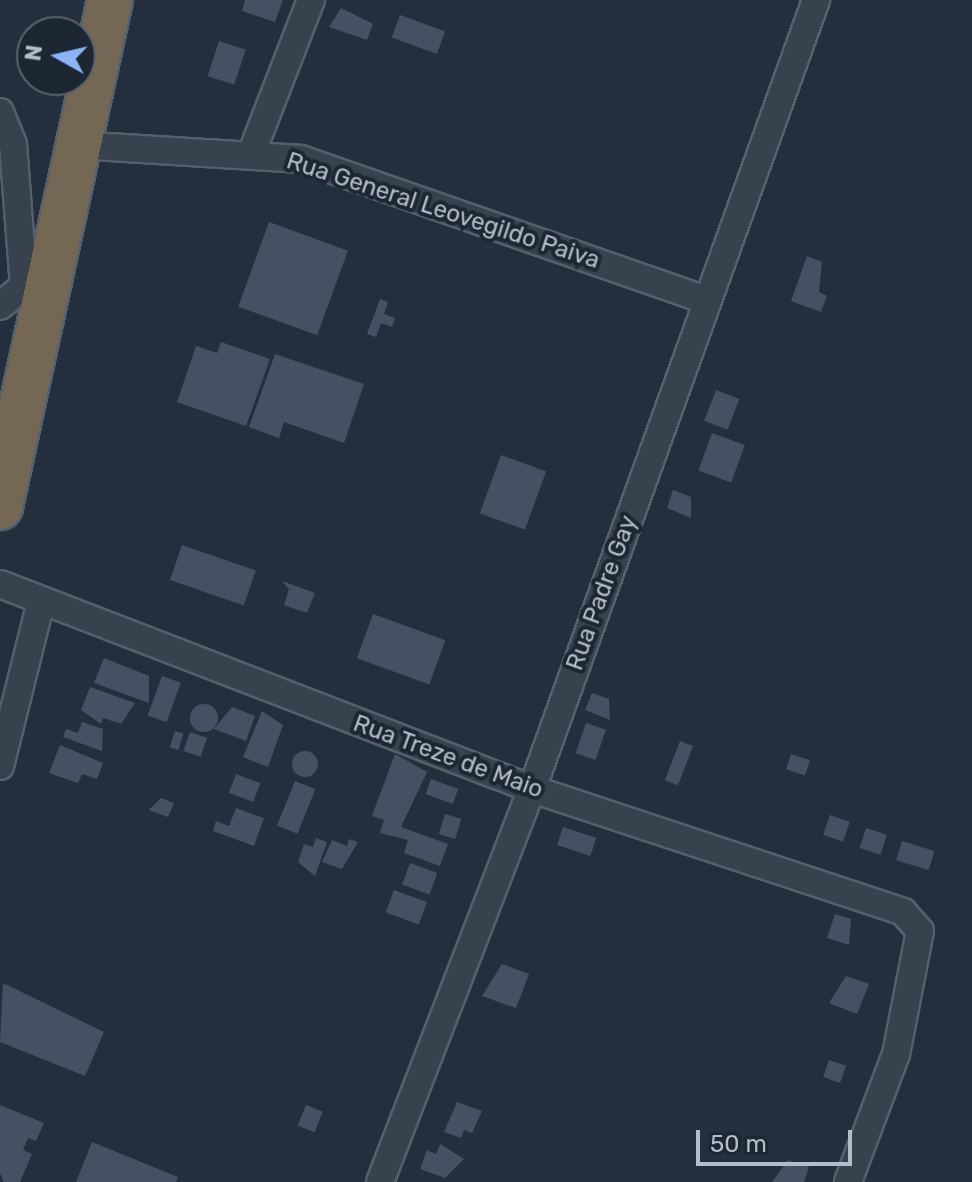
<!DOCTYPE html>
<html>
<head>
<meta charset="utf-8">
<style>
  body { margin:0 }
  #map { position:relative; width:972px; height:1182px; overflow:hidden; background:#242f3e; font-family:Rubik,sans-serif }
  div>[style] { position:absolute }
  .building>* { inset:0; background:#455162; transform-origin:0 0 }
  .round { border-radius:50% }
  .roads { filter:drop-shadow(2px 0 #565f6c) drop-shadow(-2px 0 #565f6c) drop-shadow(0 2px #565f6c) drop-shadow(0 -2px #565f6c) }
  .street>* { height:26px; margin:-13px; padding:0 13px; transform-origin:13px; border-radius:13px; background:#38414e }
  .highway>* { height:44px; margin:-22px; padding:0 22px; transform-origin:22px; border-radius:22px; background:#746855 }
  span { translate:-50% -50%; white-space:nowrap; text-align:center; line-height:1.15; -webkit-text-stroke:8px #1d2633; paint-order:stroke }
  .street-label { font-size:24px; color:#b4bcc9 }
  .north { position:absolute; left:16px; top:16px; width:80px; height:80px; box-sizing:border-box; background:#1d2633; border:2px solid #59626f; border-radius:50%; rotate:278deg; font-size:22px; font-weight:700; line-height:32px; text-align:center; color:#b4bcc9 }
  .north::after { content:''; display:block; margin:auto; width:28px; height:36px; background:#8ab4f8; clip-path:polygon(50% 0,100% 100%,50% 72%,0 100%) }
  .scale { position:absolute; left:696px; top:1130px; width:156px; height:36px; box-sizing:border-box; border:4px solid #b4bcc9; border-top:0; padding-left:10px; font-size:24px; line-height:28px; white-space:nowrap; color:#b4bcc9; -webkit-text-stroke:6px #1d2633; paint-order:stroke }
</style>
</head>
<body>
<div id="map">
  <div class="building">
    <i style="clip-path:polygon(245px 0,283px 0,275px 22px,242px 11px)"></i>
    <i style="clip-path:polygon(341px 8px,373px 24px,367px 40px,329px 27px)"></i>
    <i style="left:400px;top:15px;width:48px;height:24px;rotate:20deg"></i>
    <i style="left:219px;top:41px;width:28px;height:37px;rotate:18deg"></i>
    <i style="left:269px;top:222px;width:84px;height:90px;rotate:20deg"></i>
    <i style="clip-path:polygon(807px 256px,822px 262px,819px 292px,827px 296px,821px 312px,791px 301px)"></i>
    <i style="clip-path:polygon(380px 299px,388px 302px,384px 314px,395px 318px,392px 327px,381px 323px,376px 337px,367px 334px)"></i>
    <i style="clip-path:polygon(221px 342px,270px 359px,246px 426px,177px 402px,196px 346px,217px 353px)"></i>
    <i style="clip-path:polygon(275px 354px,364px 384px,344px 443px,284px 422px,279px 438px,249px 427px)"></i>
    <i style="left:716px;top:390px;width:25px;height:33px;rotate:21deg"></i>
    <i style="left:712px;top:433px;width:35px;height:40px;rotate:20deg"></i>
    <i style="left:501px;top:455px;width:48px;height:62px;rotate:20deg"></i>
    <i style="clip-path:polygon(673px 490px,691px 497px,691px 518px,667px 508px)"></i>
    <i style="left:182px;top:545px;width:78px;height:37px;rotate:19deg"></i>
    <i style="clip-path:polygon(282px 581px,315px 593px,307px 613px,284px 605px,289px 589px)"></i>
    <i style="left:373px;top:614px;width:77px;height:47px;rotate:20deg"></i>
    <i style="clip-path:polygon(104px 658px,149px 676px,149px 703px,94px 683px)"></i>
    <i style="left:162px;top:676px;width:20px;height:42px;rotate:20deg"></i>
    <i style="clip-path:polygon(90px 687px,135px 703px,121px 724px,103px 718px,101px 724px,81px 710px)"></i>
    <i style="clip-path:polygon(592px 693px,609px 699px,610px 720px,585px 710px)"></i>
    <i class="round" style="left:190px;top:704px;width:28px;height:28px"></i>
    <i style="clip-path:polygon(232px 707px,255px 716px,246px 741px,214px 729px)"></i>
    <i style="clip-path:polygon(262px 711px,283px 725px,268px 767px,243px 757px)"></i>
    <i style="clip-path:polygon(82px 722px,103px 729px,102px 751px,63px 737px,66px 729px,78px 733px)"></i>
    <i style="left:586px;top:723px;width:21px;height:32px;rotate:19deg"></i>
    <i style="left:175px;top:731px;width:9px;height:17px;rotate:18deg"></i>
    <i style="left:190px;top:732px;width:18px;height:20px;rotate:19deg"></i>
    <i style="left:680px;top:741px;width:14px;height:42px;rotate:21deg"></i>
    <i style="clip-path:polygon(60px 745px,103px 763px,97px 779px,82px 774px,78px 783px,49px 773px)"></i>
    <i class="round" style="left:292px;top:751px;width:26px;height:26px"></i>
    <i style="clip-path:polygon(395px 754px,427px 772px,401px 827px,448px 844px,440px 866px,404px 853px,408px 840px,380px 833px,384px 820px,372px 816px)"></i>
    <i style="left:791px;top:754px;width:20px;height:16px;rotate:18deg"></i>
    <i style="left:236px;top:774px;width:26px;height:20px;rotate:21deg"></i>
    <i style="left:431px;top:779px;width:29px;height:16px;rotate:20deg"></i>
    <i style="left:295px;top:781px;width:22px;height:48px;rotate:22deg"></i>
    <i style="clip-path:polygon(161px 798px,174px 803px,168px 817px,149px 810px)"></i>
    <i style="clip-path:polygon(236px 808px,264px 818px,254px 846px,213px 831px,216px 821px,229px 826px)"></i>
    <i style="left:445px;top:814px;width:17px;height:21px;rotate:17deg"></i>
    <i style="left:830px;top:815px;width:21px;height:21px;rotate:19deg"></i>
    <i style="left:563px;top:827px;width:35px;height:19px;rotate:18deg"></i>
    <i style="left:866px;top:828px;width:22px;height:21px;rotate:18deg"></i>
    <i style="clip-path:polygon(316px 838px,327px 842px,315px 876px,298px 862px,304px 844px,313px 847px)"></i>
    <i style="clip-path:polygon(349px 839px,358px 842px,342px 869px,322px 862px,332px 840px,347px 846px)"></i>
    <i style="left:902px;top:841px;width:34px;height:20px;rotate:17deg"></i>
    <i style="left:410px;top:863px;width:29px;height:23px;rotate:20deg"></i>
    <i style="left:394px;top:890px;width:35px;height:24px;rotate:20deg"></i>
    <i style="clip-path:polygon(835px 914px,851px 919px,849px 945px,827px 938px)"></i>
    <i style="clip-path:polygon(502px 964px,529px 974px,516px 1008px,482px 996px)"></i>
    <i style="clip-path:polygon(846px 976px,869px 984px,857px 1014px,829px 1003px)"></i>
    <i style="clip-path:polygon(3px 983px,104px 1032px,85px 1076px,0 1042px)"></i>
    <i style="left:829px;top:1060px;width:18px;height:18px;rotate:19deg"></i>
    <i style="clip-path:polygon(457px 1102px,482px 1111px,472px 1133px,464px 1130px,461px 1138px,444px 1132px)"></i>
    <i style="clip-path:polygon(0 1105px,44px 1123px,36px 1141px,28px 1138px,23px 1150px,32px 1154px,20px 1182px,4px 1182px,0 1173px)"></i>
    <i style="left:306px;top:1105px;width:18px;height:22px;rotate:22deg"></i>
    <i style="clip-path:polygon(92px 1142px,178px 1177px,176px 1182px,76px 1182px)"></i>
    <i style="clip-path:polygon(440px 1144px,464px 1159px,445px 1178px,420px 1169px,427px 1150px,436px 1154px)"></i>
    <i style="clip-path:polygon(788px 1160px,809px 1167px,804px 1182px,772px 1182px)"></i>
  </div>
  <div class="roads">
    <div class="street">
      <i style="left:0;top:112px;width:35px;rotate:68deg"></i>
      <i style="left:13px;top:144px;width:142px;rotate:85.6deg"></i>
      <i style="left:24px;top:286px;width:21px;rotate:11deg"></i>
      <i style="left:78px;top:145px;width:223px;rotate:3.6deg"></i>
      <i style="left:301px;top:159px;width:429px;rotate:19.2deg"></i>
      <i style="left:252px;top:152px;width:163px;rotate:-68.8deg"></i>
      <i style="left:0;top:306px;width:31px;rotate:-40deg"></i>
      <i style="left:0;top:584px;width:570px;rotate:21.07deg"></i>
      <i style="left:532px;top:789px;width:391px;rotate:18.3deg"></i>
      <i style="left:903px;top:912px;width:25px;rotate:48deg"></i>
      <i style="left:920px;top:931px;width:125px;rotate:101deg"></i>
      <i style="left:896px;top:1054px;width:137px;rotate:110.6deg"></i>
      <i style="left:0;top:766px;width:170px;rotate:-76deg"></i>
      <i style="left:380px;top:1182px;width:421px;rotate:-68.9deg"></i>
      <i style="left:532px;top:789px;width:839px;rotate:-70.2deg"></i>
    </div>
    <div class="highway">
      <i style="left:0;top:507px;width:519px;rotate:-77.76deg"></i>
    </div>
  </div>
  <div class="street-label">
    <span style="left:443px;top:211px;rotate:18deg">Rua General Leovegildo Paiva</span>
    <span style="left:602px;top:593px;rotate:-70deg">Rua Padre Gay</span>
    <span style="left:448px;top:757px;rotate:20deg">Rua Treze de Maio</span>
  </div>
  <div class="north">N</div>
  <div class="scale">50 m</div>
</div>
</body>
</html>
